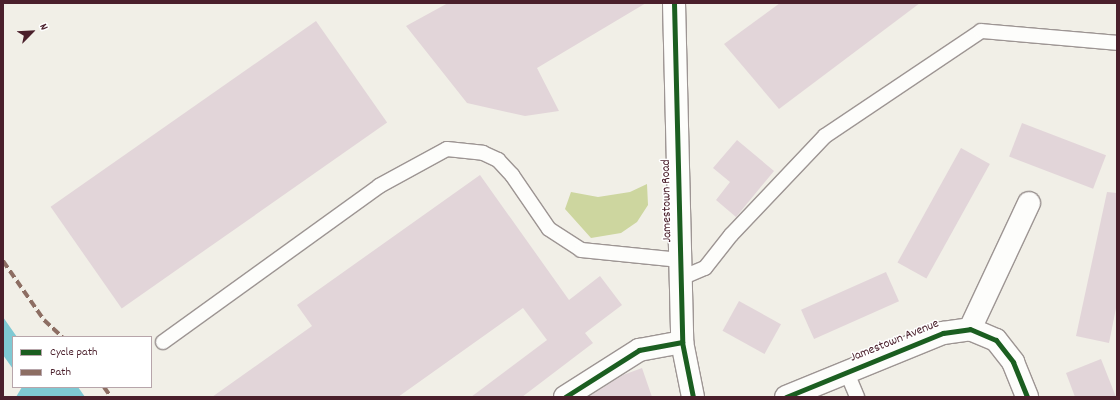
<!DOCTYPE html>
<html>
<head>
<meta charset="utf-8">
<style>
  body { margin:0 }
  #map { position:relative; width:1120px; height:400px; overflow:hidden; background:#f1efe7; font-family:Dekko,sans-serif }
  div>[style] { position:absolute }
  .green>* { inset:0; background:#cdd69f }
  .water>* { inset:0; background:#7fc9d3 }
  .building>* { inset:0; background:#e2d5d9; transform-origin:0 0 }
  .roads { filter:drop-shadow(1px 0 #9d9593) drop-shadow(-1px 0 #9d9593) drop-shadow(0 1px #9d9593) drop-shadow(0 -1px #9d9593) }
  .service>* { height:14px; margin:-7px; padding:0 7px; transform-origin:7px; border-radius:7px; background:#fdfdfb }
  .minor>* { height:22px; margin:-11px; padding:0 11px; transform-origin:11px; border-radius:11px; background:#fdfdfb }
  .quiet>* { height:4px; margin-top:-2px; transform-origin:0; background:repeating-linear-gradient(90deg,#8d6e63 0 8px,transparent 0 12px) }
  .cycleway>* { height:5px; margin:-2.5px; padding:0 2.5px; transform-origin:2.5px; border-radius:2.5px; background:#1b5e20 }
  span { translate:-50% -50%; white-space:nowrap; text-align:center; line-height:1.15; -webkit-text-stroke:3px #fff; paint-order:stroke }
  .street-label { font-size:13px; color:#4a1f2b }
  .frame { position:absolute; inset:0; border:4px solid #4a1f2b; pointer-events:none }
  .legend { position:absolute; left:12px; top:336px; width:140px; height:52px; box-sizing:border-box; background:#fff; border:1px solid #b7a5aa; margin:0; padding:5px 7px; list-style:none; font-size:12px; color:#4a1f2b }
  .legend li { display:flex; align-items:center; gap:8px; height:20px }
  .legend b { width:20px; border:1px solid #b7a5aa }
  .north { position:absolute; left:12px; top:12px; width:40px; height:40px; -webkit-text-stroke:3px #fff; paint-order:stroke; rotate:66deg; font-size:11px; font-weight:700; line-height:16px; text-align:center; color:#4a1f2b }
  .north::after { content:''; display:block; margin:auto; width:14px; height:18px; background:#4a1f2b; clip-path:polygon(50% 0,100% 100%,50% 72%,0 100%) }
</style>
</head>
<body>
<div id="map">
  <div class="green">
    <i style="clip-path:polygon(647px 184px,648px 205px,637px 222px,621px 233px,591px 238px,565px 209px,571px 192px,598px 197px,630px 192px)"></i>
  </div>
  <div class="water">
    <i style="clip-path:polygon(3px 317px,17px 337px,13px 337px,13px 369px,3px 355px)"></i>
    <i style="clip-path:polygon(22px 387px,78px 387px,85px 397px,16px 397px)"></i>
  </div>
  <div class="building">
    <i style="clip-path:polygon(448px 3px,646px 3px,537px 68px,559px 111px,525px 116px,467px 103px,406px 26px)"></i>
    <i style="clip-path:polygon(780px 3px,920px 3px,779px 109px,724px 44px)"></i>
    <i style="left:316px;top:21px;width:124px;height:324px;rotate:55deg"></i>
    <i style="left:1022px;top:123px;width:90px;height:36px;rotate:21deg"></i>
    <i style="clip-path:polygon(737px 140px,774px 171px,736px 217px,716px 200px,730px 182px,713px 168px)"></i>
    <i style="left:961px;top:148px;width:33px;height:131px;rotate:29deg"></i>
    <i style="clip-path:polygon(480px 175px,569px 300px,600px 276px,622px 305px,585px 333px,593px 343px,522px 397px,471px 397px,547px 340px,523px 308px,398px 397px,212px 397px,312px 326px,297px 305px)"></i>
    <i style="clip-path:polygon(1107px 192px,1117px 193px,1117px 303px,1109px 343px,1076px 336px)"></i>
    <i style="left:886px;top:272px;width:32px;height:93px;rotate:66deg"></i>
    <i style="left:739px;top:301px;width:48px;height:34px;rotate:29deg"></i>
    <i style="clip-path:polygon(1101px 359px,1116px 397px,1075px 397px,1066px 373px)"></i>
    <i style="clip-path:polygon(642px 368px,652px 397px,588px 397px,623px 375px)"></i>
  </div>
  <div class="roads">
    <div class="service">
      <i style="left:681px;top:278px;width:26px;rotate:-23deg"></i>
      <i style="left:705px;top:268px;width:42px;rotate:-51.8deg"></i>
      <i style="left:731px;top:235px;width:137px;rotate:-46.5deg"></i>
      <i style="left:825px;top:136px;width:188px;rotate:-33.9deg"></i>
      <i style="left:981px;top:31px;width:137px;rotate:5deg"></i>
      <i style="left:163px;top:342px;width:266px;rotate:-35.8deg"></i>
      <i style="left:379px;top:186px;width:77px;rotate:-28.6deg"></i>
      <i style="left:447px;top:149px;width:36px;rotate:6deg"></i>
      <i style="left:483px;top:153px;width:17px;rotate:25deg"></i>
      <i style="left:498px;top:160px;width:21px;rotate:47deg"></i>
      <i style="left:512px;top:175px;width:65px;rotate:55.6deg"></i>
      <i style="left:549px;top:229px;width:38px;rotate:33deg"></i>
      <i style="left:581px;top:250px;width:100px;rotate:5.8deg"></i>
      <i style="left:847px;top:373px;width:26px;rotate:67deg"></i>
    </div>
    <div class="minor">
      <i style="left:674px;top:3px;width:339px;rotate:88.6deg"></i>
      <i style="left:682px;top:342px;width:56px;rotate:78.7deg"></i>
      <i style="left:970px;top:329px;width:139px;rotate:-64.9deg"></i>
      <i style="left:565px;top:397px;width:88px;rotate:-32.4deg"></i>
      <i style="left:639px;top:350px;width:44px;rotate:-10.5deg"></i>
      <i style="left:786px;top:397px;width:170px;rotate:-22.2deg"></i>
      <i style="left:943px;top:333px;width:27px;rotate:-8deg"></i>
      <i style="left:970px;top:329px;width:28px;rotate:23deg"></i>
      <i style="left:996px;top:340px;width:28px;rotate:52deg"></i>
      <i style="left:1013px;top:362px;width:38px;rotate:68deg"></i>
    </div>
  </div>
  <div class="quiet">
    <i style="left:3px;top:261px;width:72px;rotate:55.2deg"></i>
    <i style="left:44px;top:320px;width:25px;rotate:43deg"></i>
    <i style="left:104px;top:387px;width:12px;rotate:55deg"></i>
  </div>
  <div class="cycleway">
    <i style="left:674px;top:3px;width:339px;rotate:88.6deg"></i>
    <i style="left:682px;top:342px;width:56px;rotate:78.7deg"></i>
    <i style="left:565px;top:397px;width:88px;rotate:-32.4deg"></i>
    <i style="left:639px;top:350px;width:44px;rotate:-10.5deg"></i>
    <i style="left:786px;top:397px;width:170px;rotate:-22.2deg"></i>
    <i style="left:943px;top:333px;width:27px;rotate:-8deg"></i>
    <i style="left:970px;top:329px;width:28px;rotate:23deg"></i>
    <i style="left:996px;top:340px;width:28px;rotate:52deg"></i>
    <i style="left:1013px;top:362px;width:38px;rotate:68deg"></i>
  </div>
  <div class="street-label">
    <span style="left:668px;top:201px;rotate:-91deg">Jamestown Road</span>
    <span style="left:895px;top:342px;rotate:-22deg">Jamestown Avenue</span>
  </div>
  <div class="frame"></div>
  <ul class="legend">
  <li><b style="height:5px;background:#1b5e20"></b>Cycle path</li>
  <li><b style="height:5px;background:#8d6e63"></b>Path</li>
  </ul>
  <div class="north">N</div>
</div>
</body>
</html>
